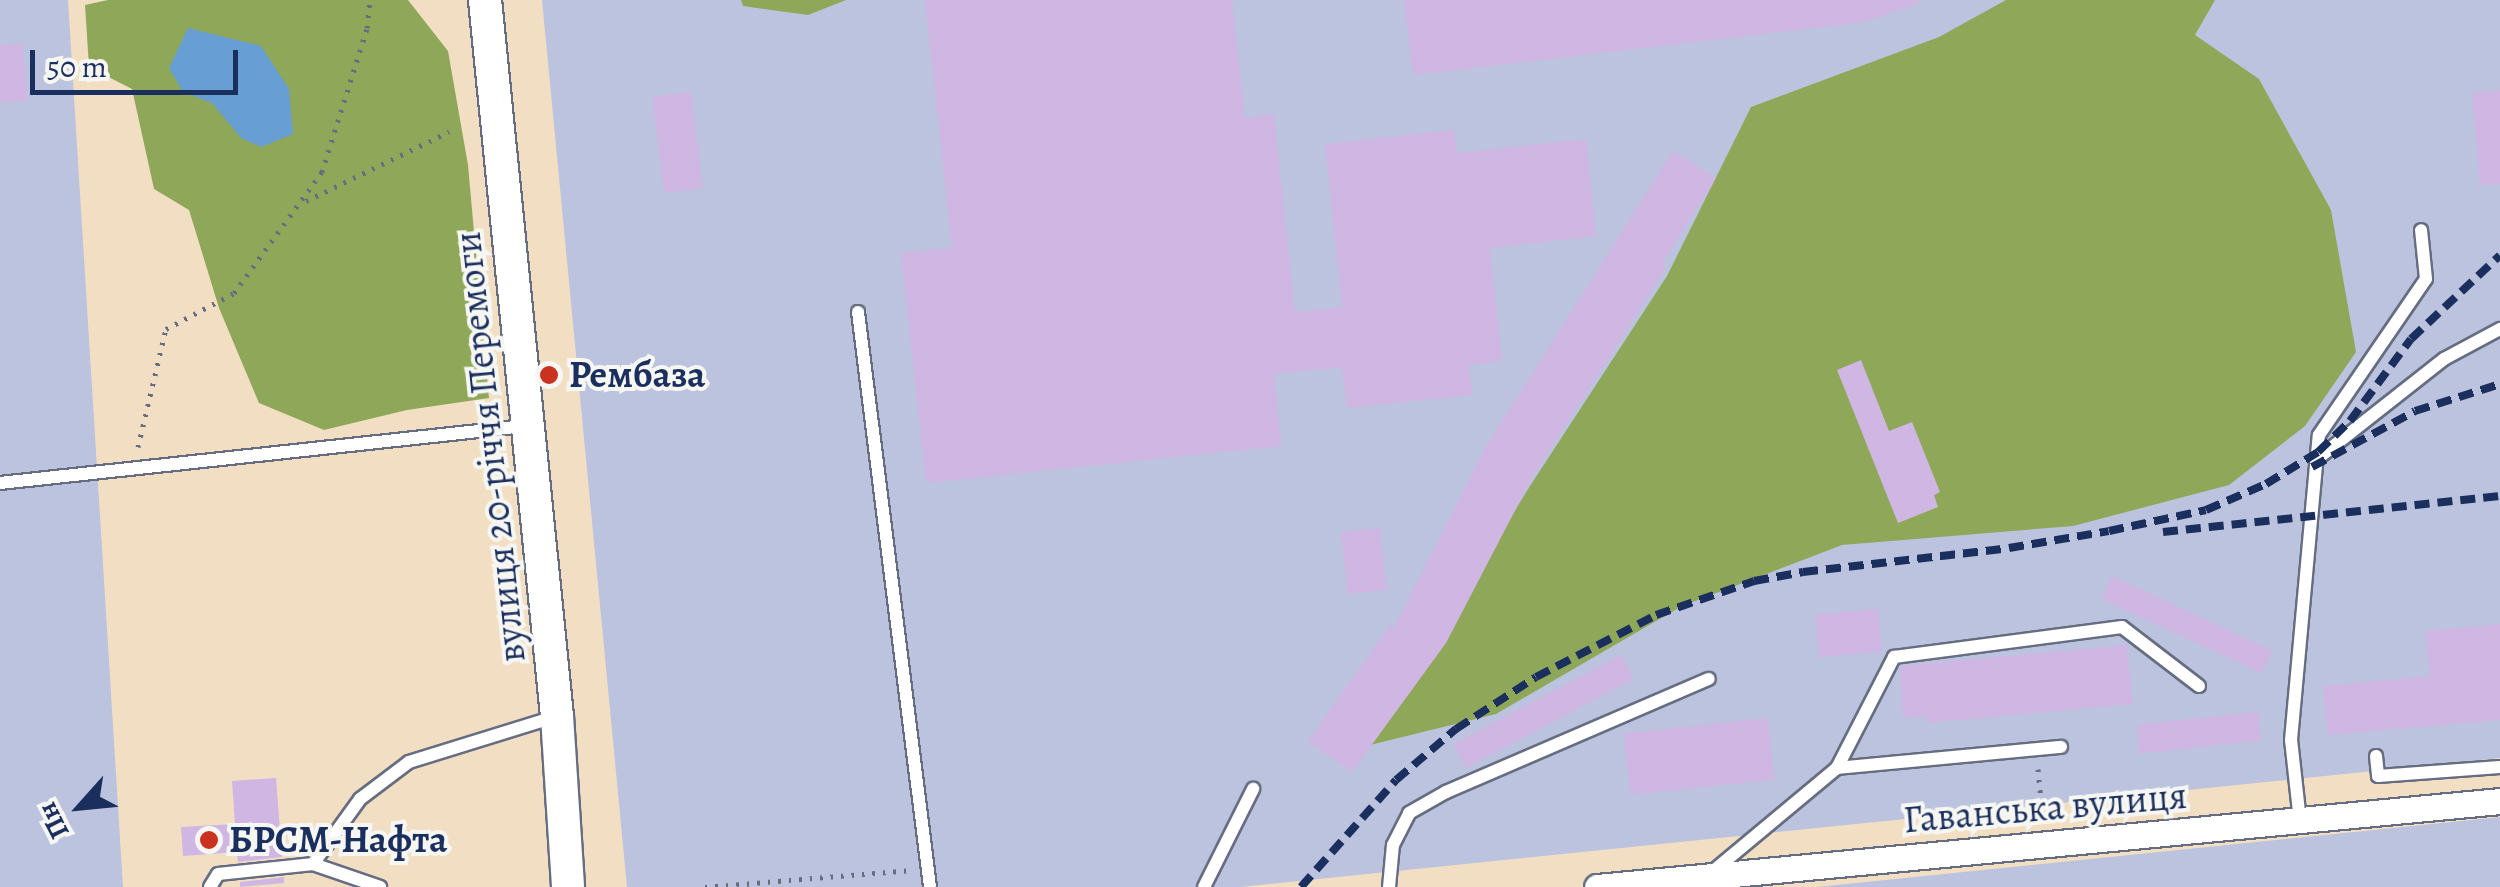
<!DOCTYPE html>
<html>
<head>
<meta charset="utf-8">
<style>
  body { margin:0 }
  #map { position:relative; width:2500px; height:887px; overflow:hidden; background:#f2dfc3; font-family:Alegreya,serif }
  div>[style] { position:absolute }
  .industrial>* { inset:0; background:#bcc3de }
  .forest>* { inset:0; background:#8fa759 }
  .water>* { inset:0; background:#679fd5 }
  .building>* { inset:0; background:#cfb6e3; transform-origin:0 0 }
  .path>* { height:5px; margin-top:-2.5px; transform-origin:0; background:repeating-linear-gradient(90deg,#666d81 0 2.5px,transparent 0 10.5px) }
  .roads { filter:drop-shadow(2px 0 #666d81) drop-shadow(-2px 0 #666d81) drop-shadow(0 2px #666d81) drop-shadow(0 -2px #666d81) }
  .lane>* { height:12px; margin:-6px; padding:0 6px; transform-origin:6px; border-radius:6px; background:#fff }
  .street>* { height:25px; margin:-12.5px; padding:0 12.5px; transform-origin:12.5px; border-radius:12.5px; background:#fff }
  .secondary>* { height:32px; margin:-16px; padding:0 16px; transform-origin:16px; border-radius:16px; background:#fff }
  .rail>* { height:8px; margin-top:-4px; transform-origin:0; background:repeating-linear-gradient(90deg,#1b2f5e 0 15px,transparent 0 23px) }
  .dots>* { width:28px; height:28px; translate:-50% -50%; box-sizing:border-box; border:5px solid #f6f6f2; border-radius:50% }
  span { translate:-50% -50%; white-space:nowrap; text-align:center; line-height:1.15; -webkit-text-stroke:8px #f6f6f2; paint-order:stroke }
  .poi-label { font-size:38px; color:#1b2f5e; font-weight:700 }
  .left { translate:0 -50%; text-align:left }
  .street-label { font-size:38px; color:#1b2f5e }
  .north { position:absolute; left:30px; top:757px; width:100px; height:100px; -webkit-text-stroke:8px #f6f6f2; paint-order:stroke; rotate:243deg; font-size:28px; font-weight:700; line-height:40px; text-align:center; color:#1b2f5e }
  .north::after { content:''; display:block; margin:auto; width:35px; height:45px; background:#1b2f5e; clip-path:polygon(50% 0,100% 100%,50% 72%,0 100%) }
  .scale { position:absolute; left:30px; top:50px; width:208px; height:45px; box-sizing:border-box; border:5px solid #1b2f5e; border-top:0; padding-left:12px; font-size:30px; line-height:35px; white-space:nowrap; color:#1b2f5e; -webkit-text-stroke:8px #f6f6f2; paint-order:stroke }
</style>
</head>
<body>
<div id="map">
  <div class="industrial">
    <i style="clip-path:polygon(0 0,68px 0,123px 887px,0 887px)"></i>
    <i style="clip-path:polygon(542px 0,2500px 0,2500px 758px,1241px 887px,627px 887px)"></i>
    <i style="clip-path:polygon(2500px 817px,2500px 887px,1817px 887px)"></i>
  </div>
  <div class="forest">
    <i style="clip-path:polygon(108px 0,408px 0,448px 51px,468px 165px,489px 398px,407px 410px,324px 430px,259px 403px,219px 308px,189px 210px,154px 189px,132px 89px,89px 67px,85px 5px)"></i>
    <i style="clip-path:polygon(741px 0,846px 0,808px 15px,743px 6px)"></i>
    <i style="clip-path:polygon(2006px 0,2215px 0,2195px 35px,2259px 79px,2331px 210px,2356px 352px,2305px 426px,2229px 485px,2073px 526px,1842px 545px,1682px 606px,1496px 714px,1370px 745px,1530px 486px,1667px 276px,1751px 107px,1939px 37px)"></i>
  </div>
  <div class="water">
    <i style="clip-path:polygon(188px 28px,261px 46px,289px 89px,293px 134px,261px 147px,241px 138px,212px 103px,183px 92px,169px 68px)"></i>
  </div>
  <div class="building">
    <i style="clip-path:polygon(925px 0,1232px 0,1245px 118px,1274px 114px,1295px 312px,1342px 307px,1325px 144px,1454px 130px,1457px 153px,1586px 139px,1596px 236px,1490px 248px,1502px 361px,1469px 365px,1472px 395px,1347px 408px,1342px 367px,1274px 374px,1281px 446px,926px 483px,901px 253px,952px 248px)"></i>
    <i style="clip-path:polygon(1404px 0,1918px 0,1919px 3px,1865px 22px,1413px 75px)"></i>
    <i style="clip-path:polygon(22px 43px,28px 100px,0 103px,0 45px)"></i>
    <i style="clip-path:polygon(2500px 90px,2500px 184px,2480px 185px,2472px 93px)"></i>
    <i style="left:691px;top:92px;width:97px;height:39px;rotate:83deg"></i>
    <i style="clip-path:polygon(1673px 151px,1716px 178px,1663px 262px,1666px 268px,1532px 478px,1446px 643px,1352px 772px,1308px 741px,1391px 624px,1392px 632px,1485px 448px)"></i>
    <i style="clip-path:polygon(1861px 360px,1889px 431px,1912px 422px,1940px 492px,1934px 495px,1938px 507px,1898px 523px,1837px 370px)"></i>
    <i style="left:1380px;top:528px;width:62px;height:39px;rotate:84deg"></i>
    <i style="left:2112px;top:576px;width:177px;height:25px;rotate:25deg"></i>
    <i style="left:1878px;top:609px;width:43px;height:63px;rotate:85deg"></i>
    <i style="clip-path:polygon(2500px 624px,2500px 720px,2328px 735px,2323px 686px,2430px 676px,2425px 631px)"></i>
    <i style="clip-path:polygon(2127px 645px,2133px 704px,1926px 723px,1926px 716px,1903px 718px,1900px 666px)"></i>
    <i style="left:1621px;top:655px;width:27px;height:190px;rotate:62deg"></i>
    <i style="left:2258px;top:712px;width:29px;height:122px;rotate:84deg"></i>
    <i style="left:1768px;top:718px;width:62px;height:145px;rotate:84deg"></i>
    <i style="clip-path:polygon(276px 778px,282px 857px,238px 862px,237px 852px,183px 856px,181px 827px,235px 824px,232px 781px)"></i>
    <i style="clip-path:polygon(284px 877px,284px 883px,240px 887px,240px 882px)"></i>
  </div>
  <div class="path">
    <i style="left:306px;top:201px;width:159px;rotate:-25.8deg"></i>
    <i style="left:138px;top:447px;width:121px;rotate:-76.7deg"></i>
    <i style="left:166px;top:329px;width:77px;rotate:-27.9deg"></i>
    <i style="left:234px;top:293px;width:150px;rotate:-54deg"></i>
    <i style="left:322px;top:172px;width:151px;rotate:-72.6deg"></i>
    <i style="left:367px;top:28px;width:28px;rotate:-84deg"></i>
    <i style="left:2038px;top:769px;width:53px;rotate:84.6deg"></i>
    <i style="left:705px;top:887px;width:208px;rotate:-4.7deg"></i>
  </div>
  <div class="roads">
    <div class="lane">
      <i style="left:858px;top:312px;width:579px;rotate:82.86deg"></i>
      <i style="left:2317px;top:459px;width:162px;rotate:-38.2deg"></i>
      <i style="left:2444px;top:359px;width:64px;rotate:-28.2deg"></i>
      <i style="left:0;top:483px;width:528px;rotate:-6.2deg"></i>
      <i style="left:2376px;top:756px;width:20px;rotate:84deg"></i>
      <i style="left:2378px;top:776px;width:122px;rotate:-4.2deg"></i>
      <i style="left:1837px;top:768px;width:225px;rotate:-5.4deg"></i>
      <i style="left:2300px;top:821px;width:81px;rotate:-96.3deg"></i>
      <i style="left:2291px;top:740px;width:306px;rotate:-84.8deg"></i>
      <i style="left:2319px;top:435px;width:189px;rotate:-55.6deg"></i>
      <i style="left:2426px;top:279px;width:49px;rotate:-95.8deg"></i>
      <i style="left:313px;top:864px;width:71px;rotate:18.9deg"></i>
      <i style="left:1712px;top:872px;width:163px;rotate:-39.8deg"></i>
      <i style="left:1837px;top:768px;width:125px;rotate:-62.8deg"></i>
      <i style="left:1894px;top:657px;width:230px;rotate:-7.5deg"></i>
      <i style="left:2122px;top:627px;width:97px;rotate:37.5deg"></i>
      <i style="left:210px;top:887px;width:15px;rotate:-58deg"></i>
      <i style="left:218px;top:874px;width:96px;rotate:-6deg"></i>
      <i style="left:313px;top:864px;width:80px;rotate:-54.1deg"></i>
      <i style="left:360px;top:799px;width:61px;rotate:-37.1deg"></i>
      <i style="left:409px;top:762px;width:152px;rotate:-17.2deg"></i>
      <i style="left:1204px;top:887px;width:110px;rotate:-63.4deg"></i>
      <i style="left:1389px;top:887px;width:42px;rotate:-84.6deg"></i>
      <i style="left:1393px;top:845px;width:36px;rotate:-63deg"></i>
      <i style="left:1409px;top:813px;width:43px;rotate:-29.6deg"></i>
      <i style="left:1446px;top:792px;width:286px;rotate:-23.3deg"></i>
    </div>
    <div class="street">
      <i style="left:1597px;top:887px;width:907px;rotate:-5.44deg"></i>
    </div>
    <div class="secondary">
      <i style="left:485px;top:0;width:720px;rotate:84.26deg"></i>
      <i style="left:557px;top:716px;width:171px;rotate:86.3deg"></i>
    </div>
  </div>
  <div class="rail">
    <i style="left:2312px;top:467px;width:117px;rotate:-28.5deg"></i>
    <i style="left:2415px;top:411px;width:89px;rotate:-17.6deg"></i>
    <i style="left:2163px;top:532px;width:339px;rotate:-6.1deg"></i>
    <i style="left:1301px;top:887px;width:143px;rotate:-48.4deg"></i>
    <i style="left:1396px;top:780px;width:79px;rotate:-40.4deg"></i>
    <i style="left:1456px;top:729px;width:95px;rotate:-33deg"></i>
    <i style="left:1536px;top:677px;width:135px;rotate:-27.3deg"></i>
    <i style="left:1656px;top:615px;width:104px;rotate:-19.1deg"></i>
    <i style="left:1754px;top:581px;width:50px;rotate:-10.4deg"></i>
    <i style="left:1803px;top:572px;width:207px;rotate:-6.6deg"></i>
    <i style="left:2009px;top:548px;width:101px;rotate:-9.6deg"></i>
    <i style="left:2109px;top:531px;width:99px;rotate:-12.2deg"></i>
    <i style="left:2206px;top:510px;width:65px;rotate:-23.4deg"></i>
    <i style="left:2266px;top:484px;width:61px;rotate:-31.6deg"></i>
    <i style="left:2318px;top:452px;width:45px;rotate:-44.1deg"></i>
    <i style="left:2350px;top:421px;width:102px;rotate:-53.4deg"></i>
    <i style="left:2411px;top:339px;width:122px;rotate:-43.3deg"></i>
  </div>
  <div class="dots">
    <i style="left:549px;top:375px;background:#c8321e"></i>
    <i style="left:209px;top:840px;background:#c8321e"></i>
  </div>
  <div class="poi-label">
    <span class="left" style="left:569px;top:375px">Рембаза</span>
    <span class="left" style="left:229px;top:840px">БРСМ-Нафта</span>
  </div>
  <div class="street-label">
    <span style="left:490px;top:447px;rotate:-96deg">вулиця 20-річчя Перемоги</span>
    <span style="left:2045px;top:808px;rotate:-5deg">Гаванська вулиця</span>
  </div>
  <div class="north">Пн</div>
  <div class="scale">50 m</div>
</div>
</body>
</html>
